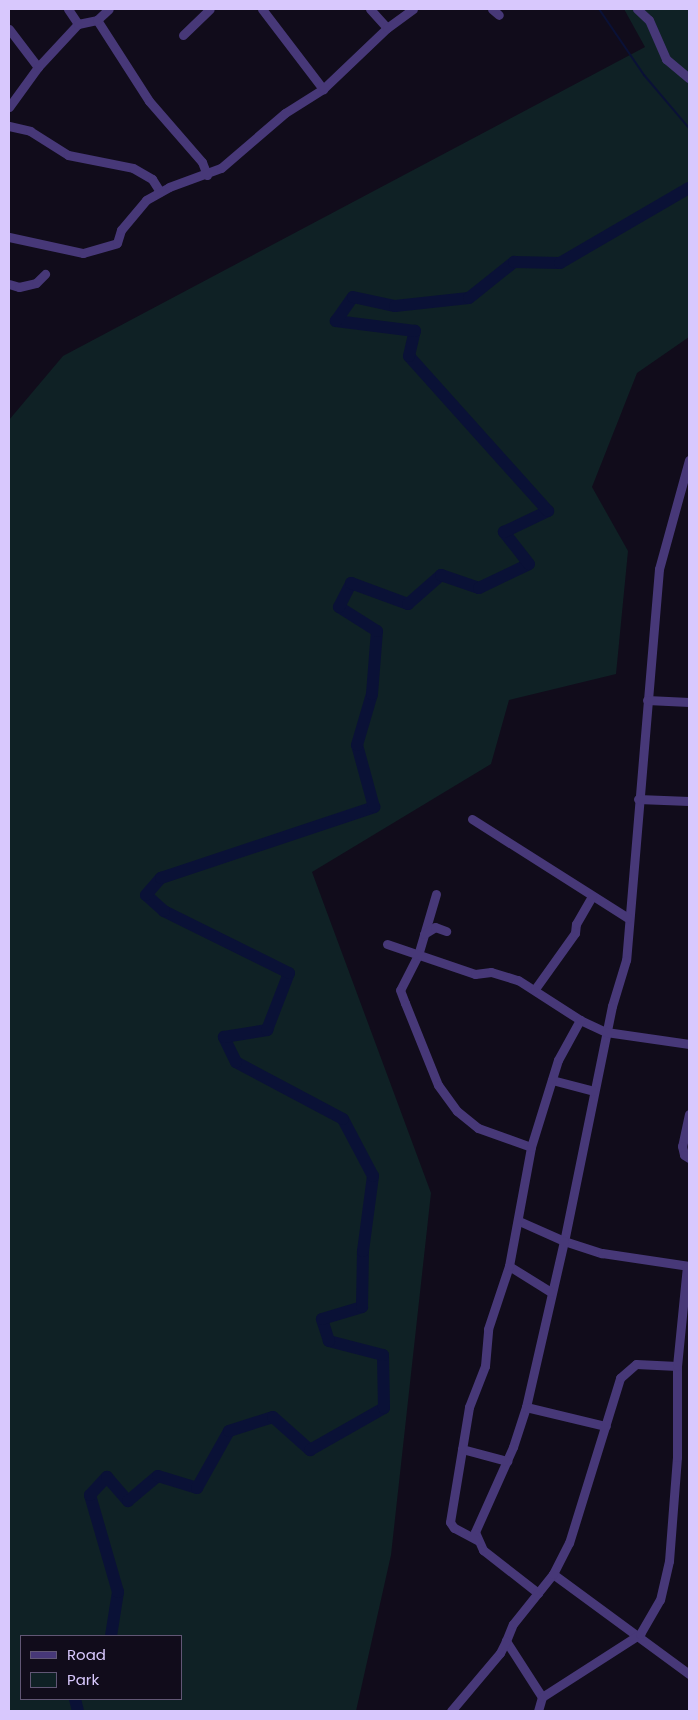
<!DOCTYPE html>
<html>
<head>
<meta charset="utf-8">
<style>
  body { margin:0 }
  #map { position:relative; width:698px; height:1720px; overflow:hidden; background:#110c1b; font-family:Poppins,sans-serif }
  div>[style] { position:absolute }
  .green>* { inset:0; background:#0f2125 }
  .stream>* { height:2px; margin:-1px; padding:0 1px; transform-origin:1px; border-radius:1px; background:#0a1136 }
  .river>* { height:12px; margin:-6px; padding:0 6px; transform-origin:6px; border-radius:6px; background:#0a1136 }
  .minor>* { height:9px; margin:-4.5px; padding:0 4.5px; transform-origin:4.5px; border-radius:4.5px; background:#473878 }
  span { translate:-50% -50%; white-space:nowrap; text-align:center; line-height:1.15; -webkit-text-stroke:4px #110c1b; paint-order:stroke }
  .frame { position:absolute; inset:0; border:10px solid #d8c8fd; pointer-events:none }
  .legend { position:absolute; left:20px; top:1635px; width:162px; height:65px; box-sizing:border-box; background:#110c1b; border:1px solid #615775; margin:0; padding:6px 9px; list-style:none; font-size:15px; color:#d8c8fd }
  .legend li { display:flex; align-items:center; gap:10px; height:25px }
  .legend b { width:25px; border:1px solid #615775 }
</style>
</head>
<body>
<div id="map">
  <div class="green">
    <i style="clip-path:polygon(evenodd,624px 9px,689px 9px,689px 337px,637px 373px,592px 487px,628px 551px,616px 674px,509px 700px,491px 764px,312px 872px,431px 1193px,391px 1555px,356px 1711px,9px 1711px,9px 420px,63px 356px,645px 47px,624px 9px,21px 1636px,181px 1636px,181px 1699px,21px 1699px,21px 1636px)"></i>
  </div>
  <div class="stream">
    <i style="left:599px;top:9px;width:80px;rotate:55.7deg"></i>
    <i style="left:644px;top:75px;width:70px;rotate:49.7deg"></i>
  </div>
  <div class="river">
    <i style="left:111px;top:1636px;width:45px;rotate:-81deg"></i>
    <i style="left:118px;top:1592px;width:101px;rotate:-106.1deg"></i>
    <i style="left:90px;top:1495px;width:25px;rotate:-47deg"></i>
    <i style="left:107px;top:1477px;width:32px;rotate:49deg"></i>
    <i style="left:128px;top:1501px;width:39px;rotate:-40deg"></i>
    <i style="left:158px;top:1476px;width:41px;rotate:17.1deg"></i>
    <i style="left:197px;top:1488px;width:65px;rotate:-60.7deg"></i>
    <i style="left:229px;top:1431px;width:46px;rotate:-17.7deg"></i>
    <i style="left:273px;top:1417px;width:50px;rotate:41.7deg"></i>
    <i style="left:310px;top:1450px;width:85px;rotate:-29.6deg"></i>
    <i style="left:384px;top:1408px;width:53px;rotate:-91.1deg"></i>
    <i style="left:383px;top:1355px;width:56px;rotate:-165.5deg"></i>
    <i style="left:329px;top:1341px;width:23px;rotate:-108deg"></i>
    <i style="left:322px;top:1319px;width:42px;rotate:-16.7deg"></i>
    <i style="left:362px;top:1307px;width:56px;rotate:-89deg"></i>
    <i style="left:363px;top:1251px;width:76px;rotate:-82.4deg"></i>
    <i style="left:373px;top:1176px;width:64px;rotate:-117.8deg"></i>
    <i style="left:343px;top:1119px;width:121px;rotate:-152deg"></i>
    <i style="left:236px;top:1062px;width:28px;rotate:-116deg"></i>
    <i style="left:224px;top:1037px;width:44px;rotate:-9.2deg"></i>
    <i style="left:267px;top:1030px;width:61px;rotate:-68.9deg"></i>
    <i style="left:289px;top:973px;width:140px;rotate:-153.6deg"></i>
    <i style="left:164px;top:911px;width:24px;rotate:-138deg"></i>
    <i style="left:146px;top:895px;width:23px;rotate:-49deg"></i>
    <i style="left:161px;top:878px;width:225px;rotate:-18.4deg"></i>
    <i style="left:374px;top:807px;width:64px;rotate:-105.3deg"></i>
    <i style="left:357px;top:745px;width:53px;rotate:-73.6deg"></i>
    <i style="left:372px;top:694px;width:63px;rotate:-85.5deg"></i>
    <i style="left:377px;top:631px;width:45px;rotate:-147.7deg"></i>
    <i style="left:339px;top:607px;width:27px;rotate:-63deg"></i>
    <i style="left:351px;top:583px;width:61px;rotate:20.2deg"></i>
    <i style="left:408px;top:604px;width:44px;rotate:-41.3deg"></i>
    <i style="left:441px;top:575px;width:40px;rotate:18.9deg"></i>
    <i style="left:479px;top:588px;width:55px;rotate:-25.6deg"></i>
    <i style="left:529px;top:564px;width:41px;rotate:-128deg"></i>
    <i style="left:504px;top:532px;width:49px;rotate:-25.5deg"></i>
    <i style="left:548px;top:511px;width:208px;rotate:-131.9deg"></i>
    <i style="left:409px;top:356px;width:26px;rotate:-77deg"></i>
    <i style="left:415px;top:331px;width:80px;rotate:-172.8deg"></i>
    <i style="left:336px;top:321px;width:29px;rotate:-55deg"></i>
    <i style="left:353px;top:297px;width:43px;rotate:12.1deg"></i>
    <i style="left:395px;top:306px;width:74px;rotate:-6.2deg"></i>
    <i style="left:469px;top:298px;width:58px;rotate:-38.7deg"></i>
    <i style="left:514px;top:262px;width:46px;rotate:1.2deg"></i>
    <i style="left:560px;top:263px;width:149px;rotate:-30.2deg"></i>
    <i style="left:75px;top:1699px;width:12px;rotate:76deg"></i>
  </div>
  <div class="minor">
    <i style="left:68px;top:9px;width:18px;rotate:56deg"></i>
    <i style="left:262px;top:9px;width:101px;rotate:52.7deg"></i>
    <i style="left:370px;top:9px;width:25px;rotate:48deg"></i>
    <i style="left:492px;top:9px;width:9px;rotate:41deg"></i>
    <i style="left:637px;top:9px;width:16px;rotate:43deg"></i>
    <i style="left:649px;top:20px;width:43px;rotate:66.4deg"></i>
    <i style="left:666px;top:59px;width:30px;rotate:40deg"></i>
    <i style="left:97px;top:20px;width:96px;rotate:57.3deg"></i>
    <i style="left:149px;top:101px;width:81px;rotate:49deg"></i>
    <i style="left:202px;top:162px;width:14px;rotate:69deg"></i>
    <i style="left:9px;top:29px;width:48px;rotate:52.7deg"></i>
    <i style="left:183px;top:35px;width:37px;rotate:-44deg"></i>
    <i style="left:9px;top:107px;width:49px;rotate:-54.1deg"></i>
    <i style="left:38px;top:67px;width:59px;rotate:-47.1deg"></i>
    <i style="left:78px;top:24px;width:19px;rotate:-12deg"></i>
    <i style="left:97px;top:20px;width:16px;rotate:-43deg"></i>
    <i style="left:9px;top:126px;width:22px;rotate:13deg"></i>
    <i style="left:30px;top:131px;width:45px;rotate:32.3deg"></i>
    <i style="left:68px;top:155px;width:66px;rotate:11.3deg"></i>
    <i style="left:133px;top:168px;width:22px;rotate:30deg"></i>
    <i style="left:152px;top:179px;width:15px;rotate:58deg"></i>
    <i style="left:9px;top:237px;width:76px;rotate:12.2deg"></i>
    <i style="left:83px;top:253px;width:35px;rotate:-16deg"></i>
    <i style="left:117px;top:243px;width:14px;rotate:-73deg"></i>
    <i style="left:121px;top:230px;width:39px;rotate:-50deg"></i>
    <i style="left:146px;top:200px;width:26px;rotate:-29deg"></i>
    <i style="left:169px;top:187px;width:55px;rotate:-20.1deg"></i>
    <i style="left:221px;top:168px;width:84px;rotate:-40.7deg"></i>
    <i style="left:285px;top:113px;width:45px;rotate:-32.3deg"></i>
    <i style="left:323px;top:89px;width:88px;rotate:-43.6deg"></i>
    <i style="left:387px;top:28px;width:32px;rotate:-36deg"></i>
    <i style="left:9px;top:284px;width:10px;rotate:17deg"></i>
    <i style="left:19px;top:287px;width:17px;rotate:-13deg"></i>
    <i style="left:36px;top:283px;width:13px;rotate:-45deg"></i>
    <i style="left:689px;top:460px;width:113px;rotate:105.4deg"></i>
    <i style="left:659px;top:569px;width:392px;rotate:94.8deg"></i>
    <i style="left:626px;top:960px;width:48px;rotate:106.9deg"></i>
    <i style="left:612px;top:1006px;width:240px;rotate:101.5deg"></i>
    <i style="left:564px;top:1241px;width:40px;rotate:18deg"></i>
    <i style="left:602px;top:1253px;width:88px;rotate:8.5deg"></i>
    <i style="left:647px;top:700px;width:42px;rotate:2.7deg"></i>
    <i style="left:638px;top:799px;width:51px;rotate:2.2deg"></i>
    <i style="left:472px;top:819px;width:185px;rotate:32.4deg"></i>
    <i style="left:436px;top:894px;width:64px;rotate:106.4deg"></i>
    <i style="left:418px;top:955px;width:39px;rotate:117deg"></i>
    <i style="left:400px;top:990px;width:14px;rotate:69deg"></i>
    <i style="left:405px;top:1003px;width:88px;rotate:68.1deg"></i>
    <i style="left:438px;top:1085px;width:32px;rotate:54deg"></i>
    <i style="left:457px;top:1111px;width:27px;rotate:39deg"></i>
    <i style="left:478px;top:1128px;width:56px;rotate:19.7deg"></i>
    <i style="left:424px;top:934px;width:13px;rotate:-32deg"></i>
    <i style="left:435px;top:927px;width:12px;rotate:20deg"></i>
    <i style="left:387px;top:944px;width:93px;rotate:18.8deg"></i>
    <i style="left:475px;top:974px;width:16px;rotate:-7deg"></i>
    <i style="left:491px;top:972px;width:28px;rotate:17deg"></i>
    <i style="left:518px;top:980px;width:74px;rotate:32.8deg"></i>
    <i style="left:580px;top:1020px;width:29px;rotate:25deg"></i>
    <i style="left:606px;top:1032px;width:84px;rotate:8.2deg"></i>
    <i style="left:535px;top:989px;width:69px;rotate:-54.5deg"></i>
    <i style="left:575px;top:933px;width:9px;rotate:-84deg"></i>
    <i style="left:576px;top:924px;width:32px;rotate:-60deg"></i>
    <i style="left:552px;top:1080px;width:43px;rotate:14.7deg"></i>
    <i style="left:689px;top:1114px;width:33px;rotate:102deg"></i>
    <i style="left:682px;top:1146px;width:9px;rotate:77deg"></i>
    <i style="left:684px;top:1155px;width:6px;rotate:31deg"></i>
    <i style="left:519px;top:1221px;width:49px;rotate:24deg"></i>
    <i style="left:564px;top:1241px;width:170px;rotate:102.9deg"></i>
    <i style="left:526px;top:1407px;width:42px;rotate:108deg"></i>
    <i style="left:513px;top:1447px;width:93px;rotate:114.1deg"></i>
    <i style="left:475px;top:1532px;width:20px;rotate:66deg"></i>
    <i style="left:483px;top:1550px;width:70px;rotate:38deg"></i>
    <i style="left:509px;top:1266px;width:49px;rotate:31.8deg"></i>
    <i style="left:526px;top:1407px;width:82px;rotate:13.4deg"></i>
    <i style="left:462px;top:1449px;width:47px;rotate:14.9deg"></i>
    <i style="left:477px;top:1540px;width:26px;rotate:-152deg"></i>
    <i style="left:454px;top:1528px;width:7px;rotate:-124deg"></i>
    <i style="left:450px;top:1522px;width:117px;rotate:-80.6deg"></i>
    <i style="left:469px;top:1407px;width:44px;rotate:-68.7deg"></i>
    <i style="left:485px;top:1366px;width:37px;rotate:-85deg"></i>
    <i style="left:488px;top:1329px;width:66px;rotate:-71.6deg"></i>
    <i style="left:509px;top:1266px;width:121px;rotate:-79.5deg"></i>
    <i style="left:531px;top:1147px;width:91px;rotate:-72.8deg"></i>
    <i style="left:558px;top:1060px;width:46px;rotate:-61.2deg"></i>
    <i style="left:553px;top:1574px;width:169px;rotate:36.3deg"></i>
    <i style="left:542px;top:1697px;width:67px;rotate:-122.7deg"></i>
    <i style="left:506px;top:1641px;width:18px;rotate:-68deg"></i>
    <i style="left:513px;top:1624px;width:64px;rotate:-51.3deg"></i>
    <i style="left:553px;top:1574px;width:35px;rotate:-63deg"></i>
    <i style="left:569px;top:1543px;width:173px;rotate:-72.8deg"></i>
    <i style="left:620px;top:1378px;width:21px;rotate:-41deg"></i>
    <i style="left:636px;top:1364px;width:41px;rotate:2.8deg"></i>
    <i style="left:451px;top:1711px;width:76px;rotate:-49.8deg"></i>
    <i style="left:500px;top:1653px;width:13px;rotate:-63deg"></i>
    <i style="left:538px;top:1711px;width:15px;rotate:-74deg"></i>
    <i style="left:542px;top:1697px;width:117px;rotate:-32.7deg"></i>
    <i style="left:640px;top:1634px;width:39px;rotate:-60deg"></i>
    <i style="left:660px;top:1600px;width:40px;rotate:-77deg"></i>
    <i style="left:669px;top:1561px;width:104px;rotate:-85.6deg"></i>
    <i style="left:677px;top:1457px;width:91px;rotate:-90deg"></i>
    <i style="left:677px;top:1366px;width:100px;rotate:-84.3deg"></i>
  </div>
  <div class="frame"></div>
  <ul class="legend">
  <li><b style="height:6px;background:#473878"></b>Road</li>
  <li><b style="height:14px;background:#0f2125"></b>Park</li>
  </ul>
</div>
</body>
</html>
